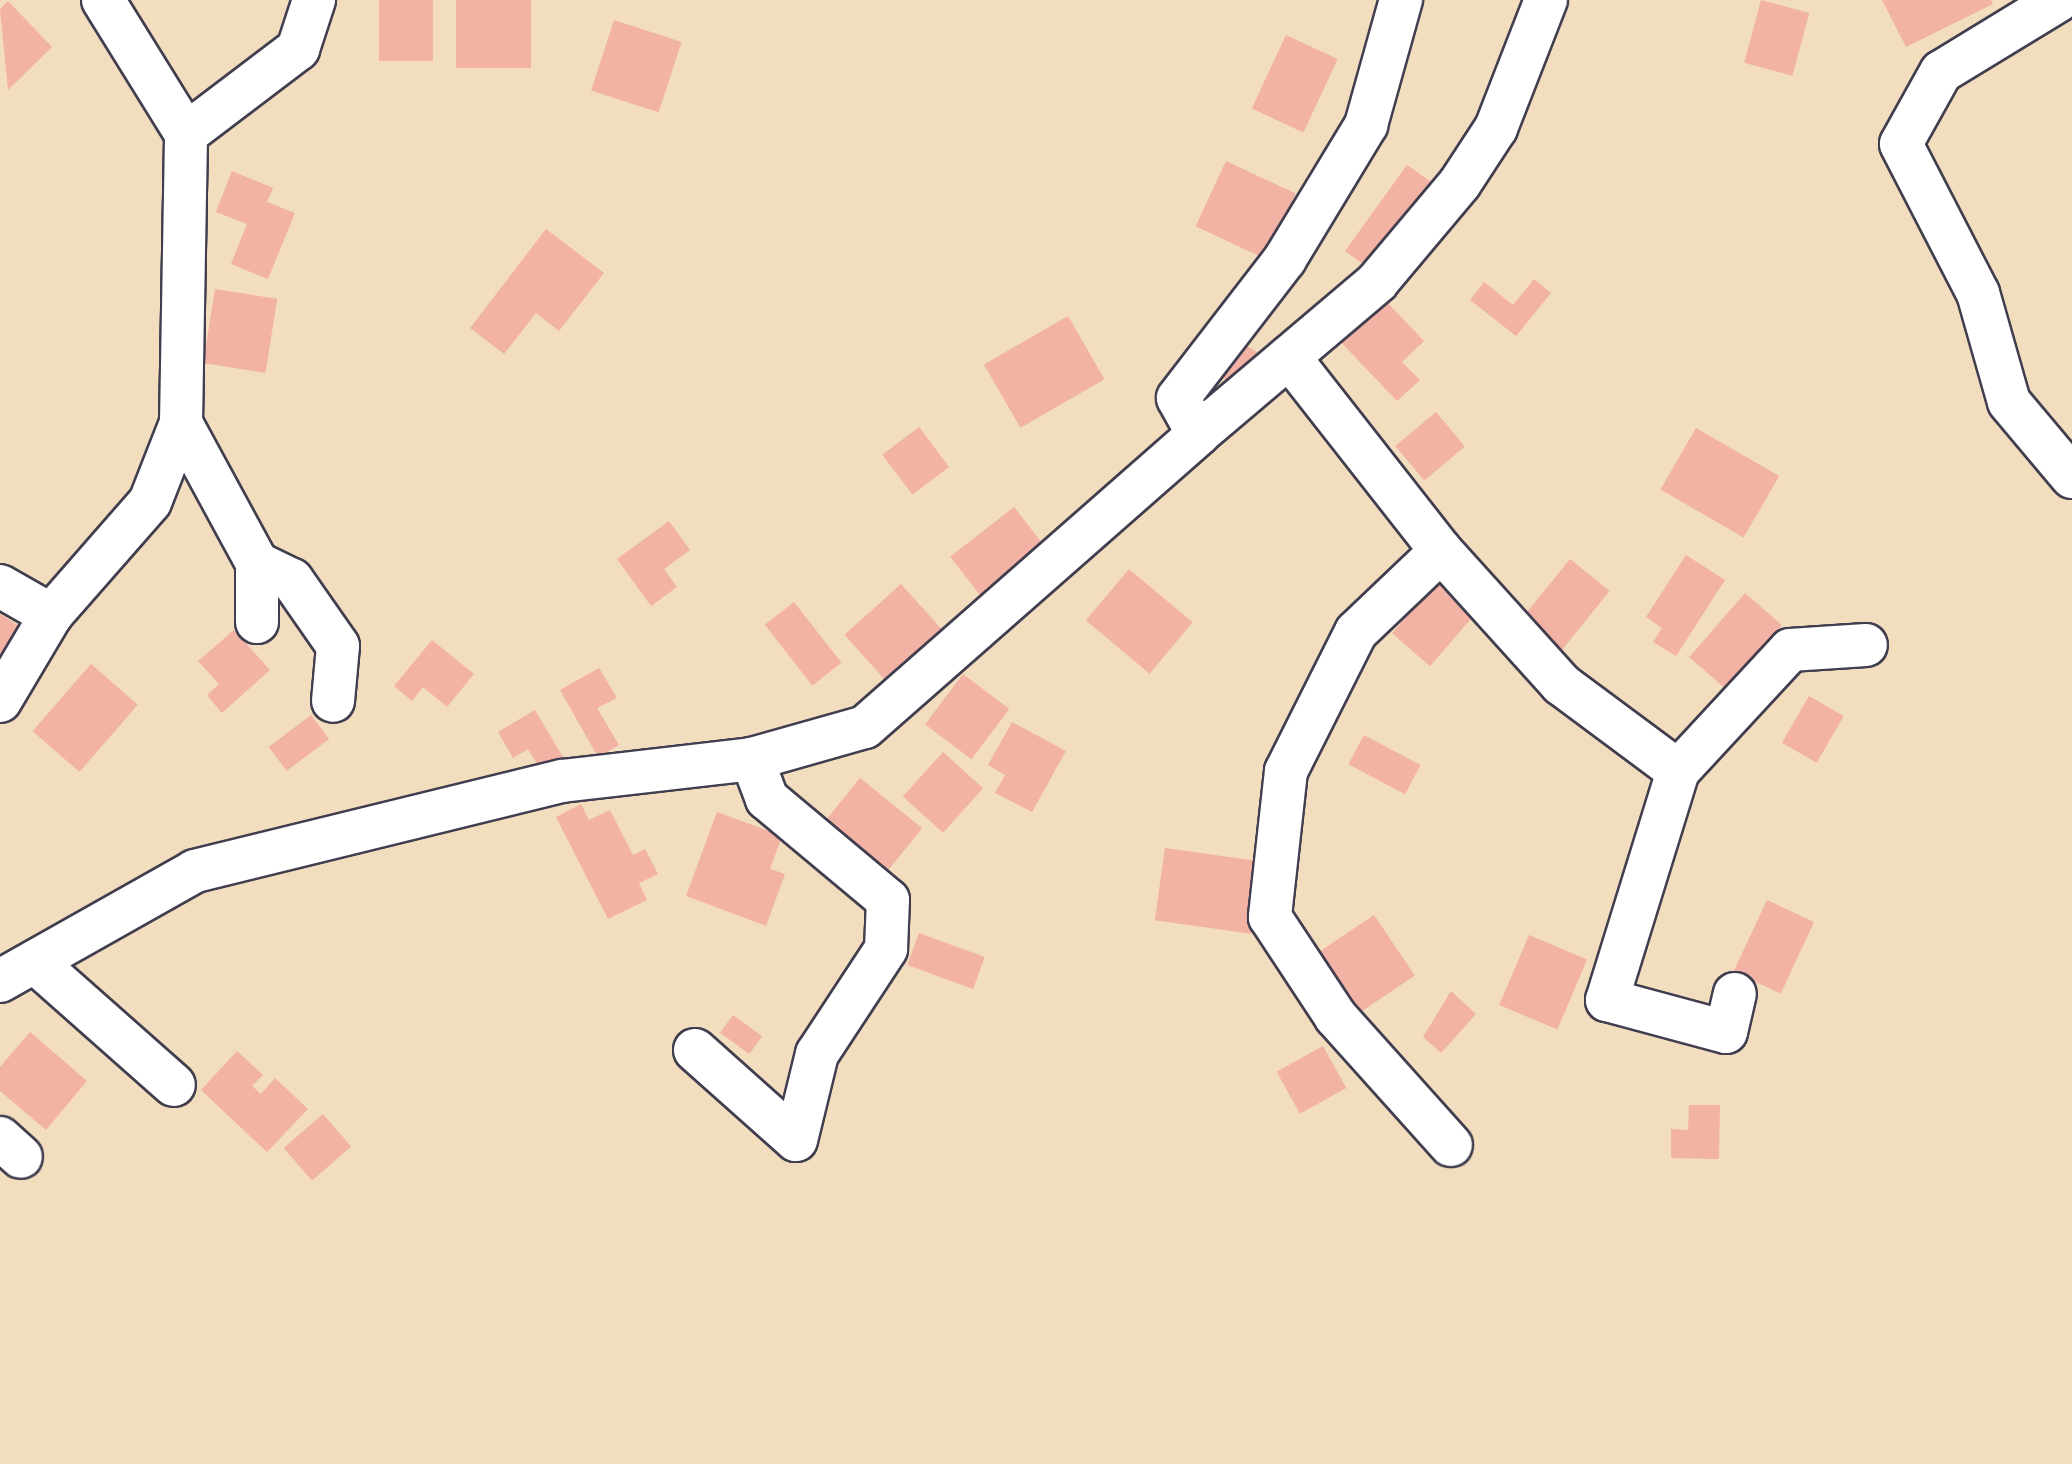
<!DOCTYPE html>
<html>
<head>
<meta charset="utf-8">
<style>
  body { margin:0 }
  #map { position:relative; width:2072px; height:1464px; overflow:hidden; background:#f2ddbe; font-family:"IM FELL DW Pica",serif }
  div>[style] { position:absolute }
  .building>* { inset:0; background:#f2b2a4; transform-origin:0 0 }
  .roads { filter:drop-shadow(2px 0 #413e4f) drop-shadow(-2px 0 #413e4f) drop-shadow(0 2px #413e4f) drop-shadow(0 -2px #413e4f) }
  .street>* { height:42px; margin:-21px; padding:0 21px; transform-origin:21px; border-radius:21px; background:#fff }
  span { translate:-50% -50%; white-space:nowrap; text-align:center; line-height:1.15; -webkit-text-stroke:9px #fdfcf7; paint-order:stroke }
</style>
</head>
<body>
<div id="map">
  <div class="building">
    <i style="left:379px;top:0;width:54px;height:61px"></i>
    <i style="left:456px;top:0;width:75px;height:68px"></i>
    <i style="left:1761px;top:0;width:50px;height:65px;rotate:15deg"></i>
    <i style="clip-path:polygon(1882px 0,1991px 0,1993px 4px,1906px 47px)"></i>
    <i style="clip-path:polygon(8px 1px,52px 47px,8px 90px,0 9px)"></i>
    <i style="left:614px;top:20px;width:71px;height:74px;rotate:18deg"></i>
    <i style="left:1286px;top:35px;width:57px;height:81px;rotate:25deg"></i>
    <i style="left:1226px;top:161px;width:77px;height:72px;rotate:25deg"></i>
    <i style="clip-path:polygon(1407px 165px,1440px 188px,1370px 269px,1345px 251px)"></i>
    <i style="clip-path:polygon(232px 171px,273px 188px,267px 202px,295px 213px,268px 279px,231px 264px,247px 224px,216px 212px)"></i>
    <i style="clip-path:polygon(546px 229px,604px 273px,559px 331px,536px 313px,504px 354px,470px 328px)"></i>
    <i style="clip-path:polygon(1534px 279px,1551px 293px,1516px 336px,1470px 300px,1484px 282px,1513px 305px)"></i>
    <i style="left:215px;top:289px;width:63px;height:75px;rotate:9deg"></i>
    <i style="clip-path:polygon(1380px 295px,1424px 341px,1402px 362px,1420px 380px,1397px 401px,1336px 337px)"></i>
    <i style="left:1068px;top:316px;width:73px;height:97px;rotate:60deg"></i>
    <i style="left:1238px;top:340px;width:31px;height:40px;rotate:33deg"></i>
    <i style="left:1436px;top:412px;width:45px;height:53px;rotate:50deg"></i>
    <i style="left:919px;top:427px;width:50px;height:46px;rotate:53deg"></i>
    <i style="left:1696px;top:428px;width:96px;height:71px;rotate:30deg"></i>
    <i style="left:1014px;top:507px;width:57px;height:81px;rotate:52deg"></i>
    <i style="clip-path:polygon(669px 521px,690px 550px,664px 569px,677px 587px,651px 606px,617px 559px)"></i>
    <i style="clip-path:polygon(1686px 555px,1725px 580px,1676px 656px,1653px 642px,1662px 628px,1646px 617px)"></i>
    <i style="left:1570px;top:559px;width:51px;height:78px;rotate:39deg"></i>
    <i style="left:1129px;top:569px;width:83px;height:67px;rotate:40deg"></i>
    <i style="left:1442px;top:576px;width:50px;height:76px;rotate:41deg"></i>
    <i style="left:901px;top:584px;width:64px;height:76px;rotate:48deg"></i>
    <i style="left:1745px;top:593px;width:49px;height:85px;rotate:41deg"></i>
    <i style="left:794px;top:602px;width:77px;height:37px;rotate:52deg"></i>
    <i style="clip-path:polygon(0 614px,28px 632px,0 675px)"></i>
    <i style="clip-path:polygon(234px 630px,270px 670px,222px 713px,207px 695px,219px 684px,198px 661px)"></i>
    <i style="clip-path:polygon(432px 640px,474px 674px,447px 707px,423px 687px,412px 701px,394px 686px)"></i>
    <i style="left:91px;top:664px;width:62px;height:89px;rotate:41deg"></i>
    <i style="clip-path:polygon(599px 668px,617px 698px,597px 708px,619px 745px,598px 757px,560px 690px)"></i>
    <i style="left:963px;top:674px;width:58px;height:63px;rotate:37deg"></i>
    <i style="left:1809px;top:696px;width:40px;height:54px;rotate:30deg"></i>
    <i style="clip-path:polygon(535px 710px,563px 757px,541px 770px,528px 749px,513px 758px,498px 732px)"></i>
    <i style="left:311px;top:715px;width:30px;height:53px;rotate:53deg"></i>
    <i style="clip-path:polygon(1012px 722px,1066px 751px,1032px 812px,995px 793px,1005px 775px,988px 765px)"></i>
    <i style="left:1364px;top:735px;width:64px;height:33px;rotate:28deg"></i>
    <i style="left:943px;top:752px;width:54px;height:60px;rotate:42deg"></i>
    <i style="left:860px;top:778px;width:80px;height:54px;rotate:39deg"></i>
    <i style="clip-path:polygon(581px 804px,589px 820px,610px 810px,633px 855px,645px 849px,658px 874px,639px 883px,647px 900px,608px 919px,556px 817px)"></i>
    <i style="clip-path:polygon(717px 812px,782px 836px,770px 869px,785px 874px,766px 926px,686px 896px)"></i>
    <i style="left:1165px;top:848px;width:97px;height:73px;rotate:8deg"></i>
    <i style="left:1767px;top:900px;width:52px;height:79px;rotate:25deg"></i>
    <i style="left:1374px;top:915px;width:73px;height:73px;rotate:56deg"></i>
    <i style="left:919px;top:933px;width:70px;height:34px;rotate:20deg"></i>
    <i style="left:1529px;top:935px;width:63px;height:76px;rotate:23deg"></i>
    <i style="clip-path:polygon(1451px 991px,1476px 1014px,1441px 1053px,1423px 1037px)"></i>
    <i style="left:733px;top:1015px;width:36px;height:22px;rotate:36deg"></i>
    <i style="clip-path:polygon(30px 1032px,87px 1081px,46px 1130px,0 1091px,0 1067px)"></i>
    <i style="left:1323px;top:1046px;width:48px;height:53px;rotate:61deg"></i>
    <i style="clip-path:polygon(237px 1051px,263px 1075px,252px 1086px,261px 1094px,275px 1078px,308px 1109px,267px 1152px,201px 1090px)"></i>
    <i style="clip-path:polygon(1689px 1105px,1720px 1105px,1719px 1159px,1671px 1158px,1671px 1129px,1688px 1130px)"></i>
    <i style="left:323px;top:1114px;width:43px;height:52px;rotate:49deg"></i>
  </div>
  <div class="roads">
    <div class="street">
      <i style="left:103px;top:0;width:158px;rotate:58.2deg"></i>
      <i style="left:186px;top:134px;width:141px;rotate:-37.2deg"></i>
      <i style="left:298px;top:49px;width:52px;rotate:-71.9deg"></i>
      <i style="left:2059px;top:0;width:138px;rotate:148.6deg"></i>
      <i style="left:1941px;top:72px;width:82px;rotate:119.1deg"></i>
      <i style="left:1901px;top:144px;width:168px;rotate:62.7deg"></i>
      <i style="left:1978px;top:293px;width:113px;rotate:74.1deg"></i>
      <i style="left:2009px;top:402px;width:98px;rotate:50deg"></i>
      <i style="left:1289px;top:357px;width:246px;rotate:51.9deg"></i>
      <i style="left:1441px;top:551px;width:117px;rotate:136.4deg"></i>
      <i style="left:1356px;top:632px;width:156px;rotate:116.7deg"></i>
      <i style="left:1286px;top:771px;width:147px;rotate:96.3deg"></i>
      <i style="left:1270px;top:917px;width:120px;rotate:56.6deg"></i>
      <i style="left:1336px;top:1017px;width:172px;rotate:48.1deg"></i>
      <i style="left:181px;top:423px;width:159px;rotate:61.5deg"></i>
      <i style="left:257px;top:563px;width:59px;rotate:90deg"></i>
      <i style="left:1198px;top:434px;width:235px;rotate:-40.3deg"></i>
      <i style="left:1377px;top:282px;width:129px;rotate:-50deg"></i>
      <i style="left:1460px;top:183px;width:66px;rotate:-56.8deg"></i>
      <i style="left:1496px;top:128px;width:137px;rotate:-68.7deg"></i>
      <i style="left:1441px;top:551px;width:179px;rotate:47.9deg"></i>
      <i style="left:1561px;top:684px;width:146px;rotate:36.6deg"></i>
      <i style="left:1678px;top:771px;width:165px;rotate:-47.2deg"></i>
      <i style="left:1790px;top:650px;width:76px;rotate:-3.8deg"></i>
      <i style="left:257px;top:563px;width:39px;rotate:26deg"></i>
      <i style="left:292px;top:580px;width:80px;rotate:55.1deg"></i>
      <i style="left:338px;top:646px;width:55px;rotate:95.2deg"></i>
      <i style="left:0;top:586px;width:59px;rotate:29.6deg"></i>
      <i style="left:0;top:701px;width:100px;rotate:-59.3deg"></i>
      <i style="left:51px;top:615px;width:150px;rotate:-48.8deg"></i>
      <i style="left:150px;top:502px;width:85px;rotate:-68.6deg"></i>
      <i style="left:181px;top:423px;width:289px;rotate:-89deg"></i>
      <i style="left:1678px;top:771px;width:240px;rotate:107.2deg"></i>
      <i style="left:1607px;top:1000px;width:123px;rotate:15.1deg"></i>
      <i style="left:1726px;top:1032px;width:39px;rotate:-77deg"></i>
      <i style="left:36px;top:963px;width:184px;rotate:41.5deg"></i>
      <i style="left:0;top:981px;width:224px;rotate:-29.4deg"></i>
      <i style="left:195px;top:871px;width:378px;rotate:-13.8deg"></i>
      <i style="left:562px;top:781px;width:191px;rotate:-6.6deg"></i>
      <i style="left:752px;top:759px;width:117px;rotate:-15.8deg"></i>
      <i style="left:865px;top:727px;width:444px;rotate:-41.3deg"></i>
      <i style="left:1198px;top:434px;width:41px;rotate:-119.1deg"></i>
      <i style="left:1178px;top:398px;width:175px;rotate:-52.4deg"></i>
      <i style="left:1285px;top:259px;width:157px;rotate:-58.8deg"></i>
      <i style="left:1366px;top:125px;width:130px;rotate:-74.4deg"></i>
      <i style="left:695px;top:1050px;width:135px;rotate:41.7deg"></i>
      <i style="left:796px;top:1140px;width:89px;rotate:-76.3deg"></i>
      <i style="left:817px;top:1054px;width:126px;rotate:-56.7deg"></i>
      <i style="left:886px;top:949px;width:49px;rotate:-87.7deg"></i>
      <i style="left:888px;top:900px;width:158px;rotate:-140.1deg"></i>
      <i style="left:767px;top:799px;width:43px;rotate:-110.6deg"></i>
      <i style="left:0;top:1138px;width:28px;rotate:42deg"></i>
    </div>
  </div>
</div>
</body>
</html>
